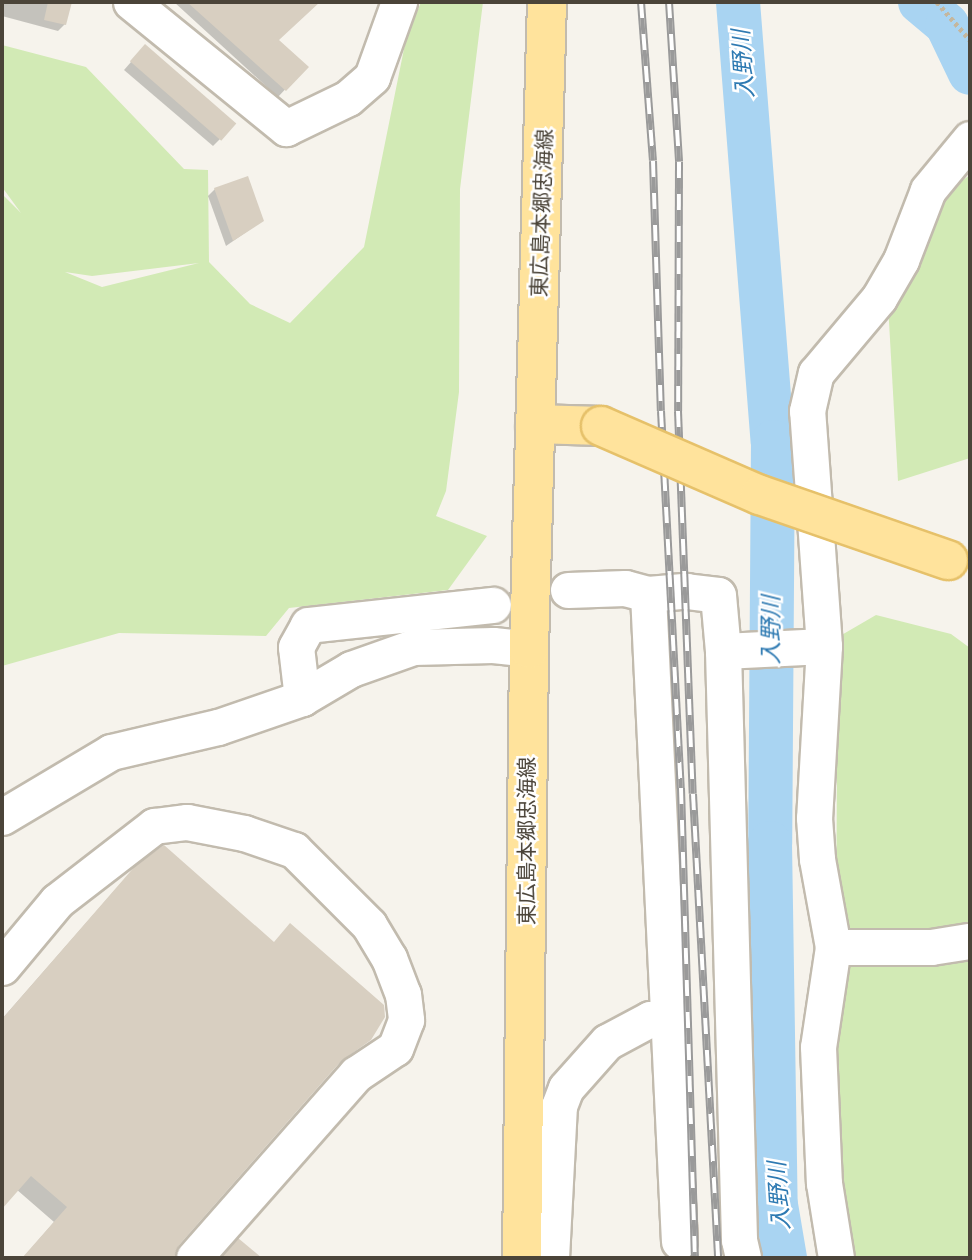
<!DOCTYPE html>
<html>
<head>
<meta charset="utf-8">
<style>
  body { margin:0 }
  #map { position:relative; width:972px; height:1260px; overflow:hidden; background:#f6f3ec; font-family:"PT Sans Narrow","Noto Sans JP",sans-serif }
  div>[style] { position:absolute }
  .green>* { inset:0; background:#d2eab5 }
  .shadow>* { inset:0; background:#0003 }
  .river>* { height:44px; margin:-22px; padding:0 22px; transform-origin:22px; border-radius:22px; background:#a9d4f2 }
  .building>* { inset:0; background:#d8cfc1; transform-origin:0 0 }
  .path>* { height:4.5px; margin-top:-2.25px; transform-origin:0; background:repeating-linear-gradient(90deg,#c4b79f 0 3.5px,transparent 0 7px) }
  .roads { filter:drop-shadow(2px 0 #c2bbae) drop-shadow(-2px 0 #c2bbae) drop-shadow(0 2px #c2bbae) drop-shadow(0 -2px #c2bbae) }
  .minor>* { height:35px; margin:-17.5px; padding:0 17.5px; transform-origin:17.5px; border-radius:17.5px; background:#fff }
  .major>* { height:38px; margin:-19px; padding:0 19px; transform-origin:19px; border-radius:19px; background:#ffe39c }
  .rail>* { height:8px; margin-top:-4px; transform-origin:0; background:repeating-linear-gradient(90deg,#fff 0 16px,#9a9a9a 0 32px); box-sizing:border-box; border-block:2px solid #9a9a9a }
  .bridges { filter:drop-shadow(2px 0 #e6c16a) drop-shadow(-2px 0 #e6c16a) drop-shadow(0 2px #e6c16a) drop-shadow(0 -2px #e6c16a) }
  .major-bridge>* { height:38px; margin:-19px; padding:0 19px; transform-origin:19px; border-radius:19px; background:#ffe39c }
  span { translate:-50% -50%; white-space:nowrap; text-align:center; line-height:1.15; -webkit-text-stroke:5px #fff; paint-order:stroke }
  .street-label { font-size:21px; color:#4b4439 }
  .water-label { font-size:23px; color:#2e7ab2; font-style:italic }
  .frame { position:absolute; inset:0; border:4px solid #4b4439; pointer-events:none }
</style>
</head>
<body>
<div id="map">
  <div class="green">
    <i style="clip-path:polygon(evenodd,421px 2px,483px 2px,460px 189px,459px 392px,446px 491px,436px 516px,487px 536px,448px 590px,289px 608px,266px 636px,119px 633px,2px 666px,2px 194px,21px 213px,2px 187px,2px 45px,86px 67px,184px 169px,208px 170px,209px 262px,250px 304px,290px 323px,364px 247px,406px 39px,421px 2px,199px 263px,102px 287px,65px 272px,92px 276px,199px 263px)"></i>
    <i style="clip-path:polygon(970px 175px,970px 458px,898px 481px,888px 304px,935px 200px)"></i>
    <i style="clip-path:polygon(876px 615px,951px 634px,970px 648px,970px 1258px,844px 1258px,835px 1176px,837px 756px,833px 640px)"></i>
  </div>
  <div class="shadow">
    <i style="clip-path:polygon(2px 2px,70px 2px,65px 24px,58px 31px,2px 16px)"></i>
    <i style="clip-path:polygon(174px 2px,232px 2px,253px 23px,275px 2px,318px 2px,277px 40px,306px 67px,278px 97px)"></i>
    <i style="clip-path:polygon(138px 54px,220px 139px,213px 146px,124px 70px)"></i>
    <i style="clip-path:polygon(215px 189px,262px 221px,226px 246px,208px 196px)"></i>
    <i style="clip-path:polygon(122px 882px,273px 943px,384px 1017px,370px 1039px,329px 1071px,177px 1244px,173px 1258px,23px 1258px,54px 1222px,16px 1189px,2px 1206px,2px 1019px)"></i>
  </div>
  <div class="river">
    <i style="left:738px;top:2px;width:441px;rotate:85.5deg"></i>
    <i style="left:773px;top:442px;width:401px;rotate:90.4deg"></i>
    <i style="left:770px;top:843px;width:362px;rotate:89.1deg"></i>
    <i style="left:776px;top:1205px;width:54px;rotate:80.4deg"></i>
    <i style="left:920px;top:2px;width:35px;rotate:40deg"></i>
    <i style="left:947px;top:25px;width:53px;rotate:64.4deg"></i>
  </div>
  <div class="building">
    <i style="clip-path:polygon(48px 2px,72px 2px,66px 25px,44px 20px)"></i>
    <i style="clip-path:polygon(187px 2px,320px 2px,279px 40px,309px 67px,286px 91px)"></i>
    <i style="left:145px;top:44px;width:121px;height:23px;rotate:41deg"></i>
    <i style="clip-path:polygon(248px 176px,264px 221px,233px 241px,214px 188px)"></i>
    <i style="clip-path:polygon(164px 845px,274px 942px,290px 923px,384px 1005px,385px 1017px,371px 1040px,341px 1061px,179px 1245px,174px 1258px,22px 1258px,67px 1207px,31px 1176px,2px 1209px,2px 1019px,136px 865px)"></i>
    <i style="clip-path:polygon(238px 1238px,262px 1258px,221px 1258px)"></i>
  </div>
  <div class="path">
    <i style="left:937px;top:2px;width:50px;rotate:49deg"></i>
  </div>
  <div class="roads">
    <div class="minor">
      <i style="left:131px;top:2px;width:200px;rotate:39.1deg"></i>
      <i style="left:286px;top:128px;width:69px;rotate:-25.8deg"></i>
      <i style="left:348px;top:98px;width:32px;rotate:-41deg"></i>
      <i style="left:372px;top:77px;width:80px;rotate:-70.2deg"></i>
      <i style="left:568px;top:590px;width:57px;rotate:-2deg"></i>
      <i style="left:625px;top:588px;width:24px;rotate:15deg"></i>
      <i style="left:648px;top:594px;width:38px;rotate:-5deg"></i>
      <i style="left:686px;top:591px;width:32px;rotate:7deg"></i>
      <i style="left:718px;top:595px;width:56px;rotate:84.9deg"></i>
      <i style="left:723px;top:651px;width:101px;rotate:-2.8deg"></i>
      <i style="left:824px;top:646px;width:236px;rotate:-94.1deg"></i>
      <i style="left:807px;top:411px;width:39px;rotate:-77deg"></i>
      <i style="left:816px;top:373px;width:98px;rotate:-50deg"></i>
      <i style="left:879px;top:298px;width:44px;rotate:-59.9deg"></i>
      <i style="left:901px;top:260px;width:75px;rotate:-68.9deg"></i>
      <i style="left:928px;top:190px;width:66px;rotate:-50.5deg"></i>
      <i style="left:648px;top:594px;width:648px;rotate:87.26deg"></i>
      <i style="left:824px;top:646px;width:172px;rotate:93.3deg"></i>
      <i style="left:814px;top:818px;width:41px;rotate:85.8deg"></i>
      <i style="left:817px;top:859px;width:89px;rotate:79.7deg"></i>
      <i style="left:833px;top:947px;width:101px;rotate:98.5deg"></i>
      <i style="left:818px;top:1047px;width:136px;rotate:87.5deg"></i>
      <i style="left:824px;top:1183px;width:76px;rotate:80.9deg"></i>
      <i style="left:723px;top:651px;width:589px;rotate:88.44deg"></i>
      <i style="left:739px;top:1240px;width:18px;rotate:77deg"></i>
      <i style="left:302px;top:698px;width:51px;rotate:-96.7deg"></i>
      <i style="left:296px;top:647px;width:25px;rotate:-61deg"></i>
      <i style="left:308px;top:625px;width:186px;rotate:-6.2deg"></i>
      <i style="left:2px;top:817px;width:127px;rotate:-30.8deg"></i>
      <i style="left:111px;top:752px;width:110px;rotate:-13.2deg"></i>
      <i style="left:218px;top:727px;width:89px;rotate:-19deg"></i>
      <i style="left:302px;top:698px;width:57px;rotate:-30.6deg"></i>
      <i style="left:351px;top:669px;width:66px;rotate:-19.5deg"></i>
      <i style="left:413px;top:647px;width:80px;rotate:-1.4deg"></i>
      <i style="left:493px;top:645px;width:36px;rotate:6deg"></i>
      <i style="left:833px;top:947px;width:98px"></i>
      <i style="left:931px;top:947px;width:39px;rotate:-9deg"></i>
      <i style="left:2px;top:967px;width:86px;rotate:-50.2deg"></i>
      <i style="left:57px;top:901px;width:123px;rotate:-37.7deg"></i>
      <i style="left:154px;top:826px;width:33px;rotate:-7deg"></i>
      <i style="left:187px;top:822px;width:58px;rotate:10.9deg"></i>
      <i style="left:244px;top:833px;width:53px;rotate:18.8deg"></i>
      <i style="left:294px;top:850px;width:106px;rotate:45deg"></i>
      <i style="left:369px;top:925px;width:39px;rotate:59deg"></i>
      <i style="left:389px;top:958px;width:39px;rotate:69deg"></i>
      <i style="left:403px;top:994px;width:26px;rotate:83deg"></i>
      <i style="left:406px;top:1020px;width:30px;rotate:111deg"></i>
      <i style="left:395px;top:1048px;width:47px;rotate:146.3deg"></i>
      <i style="left:356px;top:1074px;width:245px;rotate:131.4deg"></i>
      <i style="left:551px;top:1258px;width:152px;rotate:-87deg"></i>
      <i style="left:559px;top:1106px;width:19px;rotate:-69deg"></i>
      <i style="left:566px;top:1088px;width:62px;rotate:-48.3deg"></i>
      <i style="left:607px;top:1042px;width:49px;rotate:-28.1deg"></i>
      <i style="left:650px;top:1019px;width:20px;rotate:-3deg"></i>
    </div>
    <div class="major">
      <i style="left:535px;top:424px;width:66px;rotate:1.7deg"></i>
      <i style="left:522px;top:1258px;width:609px;rotate:-89.34deg"></i>
      <i style="left:529px;top:649px;width:647px;rotate:-88.41deg"></i>
    </div>
  </div>
  <div class="rail">
    <i style="left:641px;top:2px;width:159px;rotate:85.7deg"></i>
    <i style="left:653px;top:161px;width:250px;rotate:88.2deg"></i>
    <i style="left:661px;top:411px;width:378px;rotate:87deg"></i>
    <i style="left:681px;top:788px;width:470px;rotate:88.3deg"></i>
    <i style="left:669px;top:2px;width:160px;rotate:86.4deg"></i>
    <i style="left:679px;top:162px;width:249px;rotate:90.2deg"></i>
    <i style="left:678px;top:411px;width:383px;rotate:87.8deg"></i>
    <i style="left:693px;top:794px;width:465px;rotate:86.9deg"></i>
  </div>
  <div class="bridges">
    <div class="major-bridge">
      <i style="left:601px;top:426px;width:173px;rotate:23.5deg"></i>
      <i style="left:760px;top:495px;width:199px;rotate:19.1deg"></i>
    </div>
  </div>
  <div class="street-label">
    <span style="left:542px;top:213px;rotate:-88deg">東広島本郷忠海線</span>
    <span style="left:527px;top:841px;rotate:-90deg">東広島本郷忠海線</span>
  </div>
  <div class="water-label">
    <span style="left:743px;top:64px;rotate:-94deg">入野川</span>
    <span style="left:771px;top:630px;rotate:-90deg">入野川</span>
    <span style="left:779px;top:1196px;rotate:-94deg">入野川</span>
  </div>
  <div class="frame"></div>
</div>
</body>
</html>
